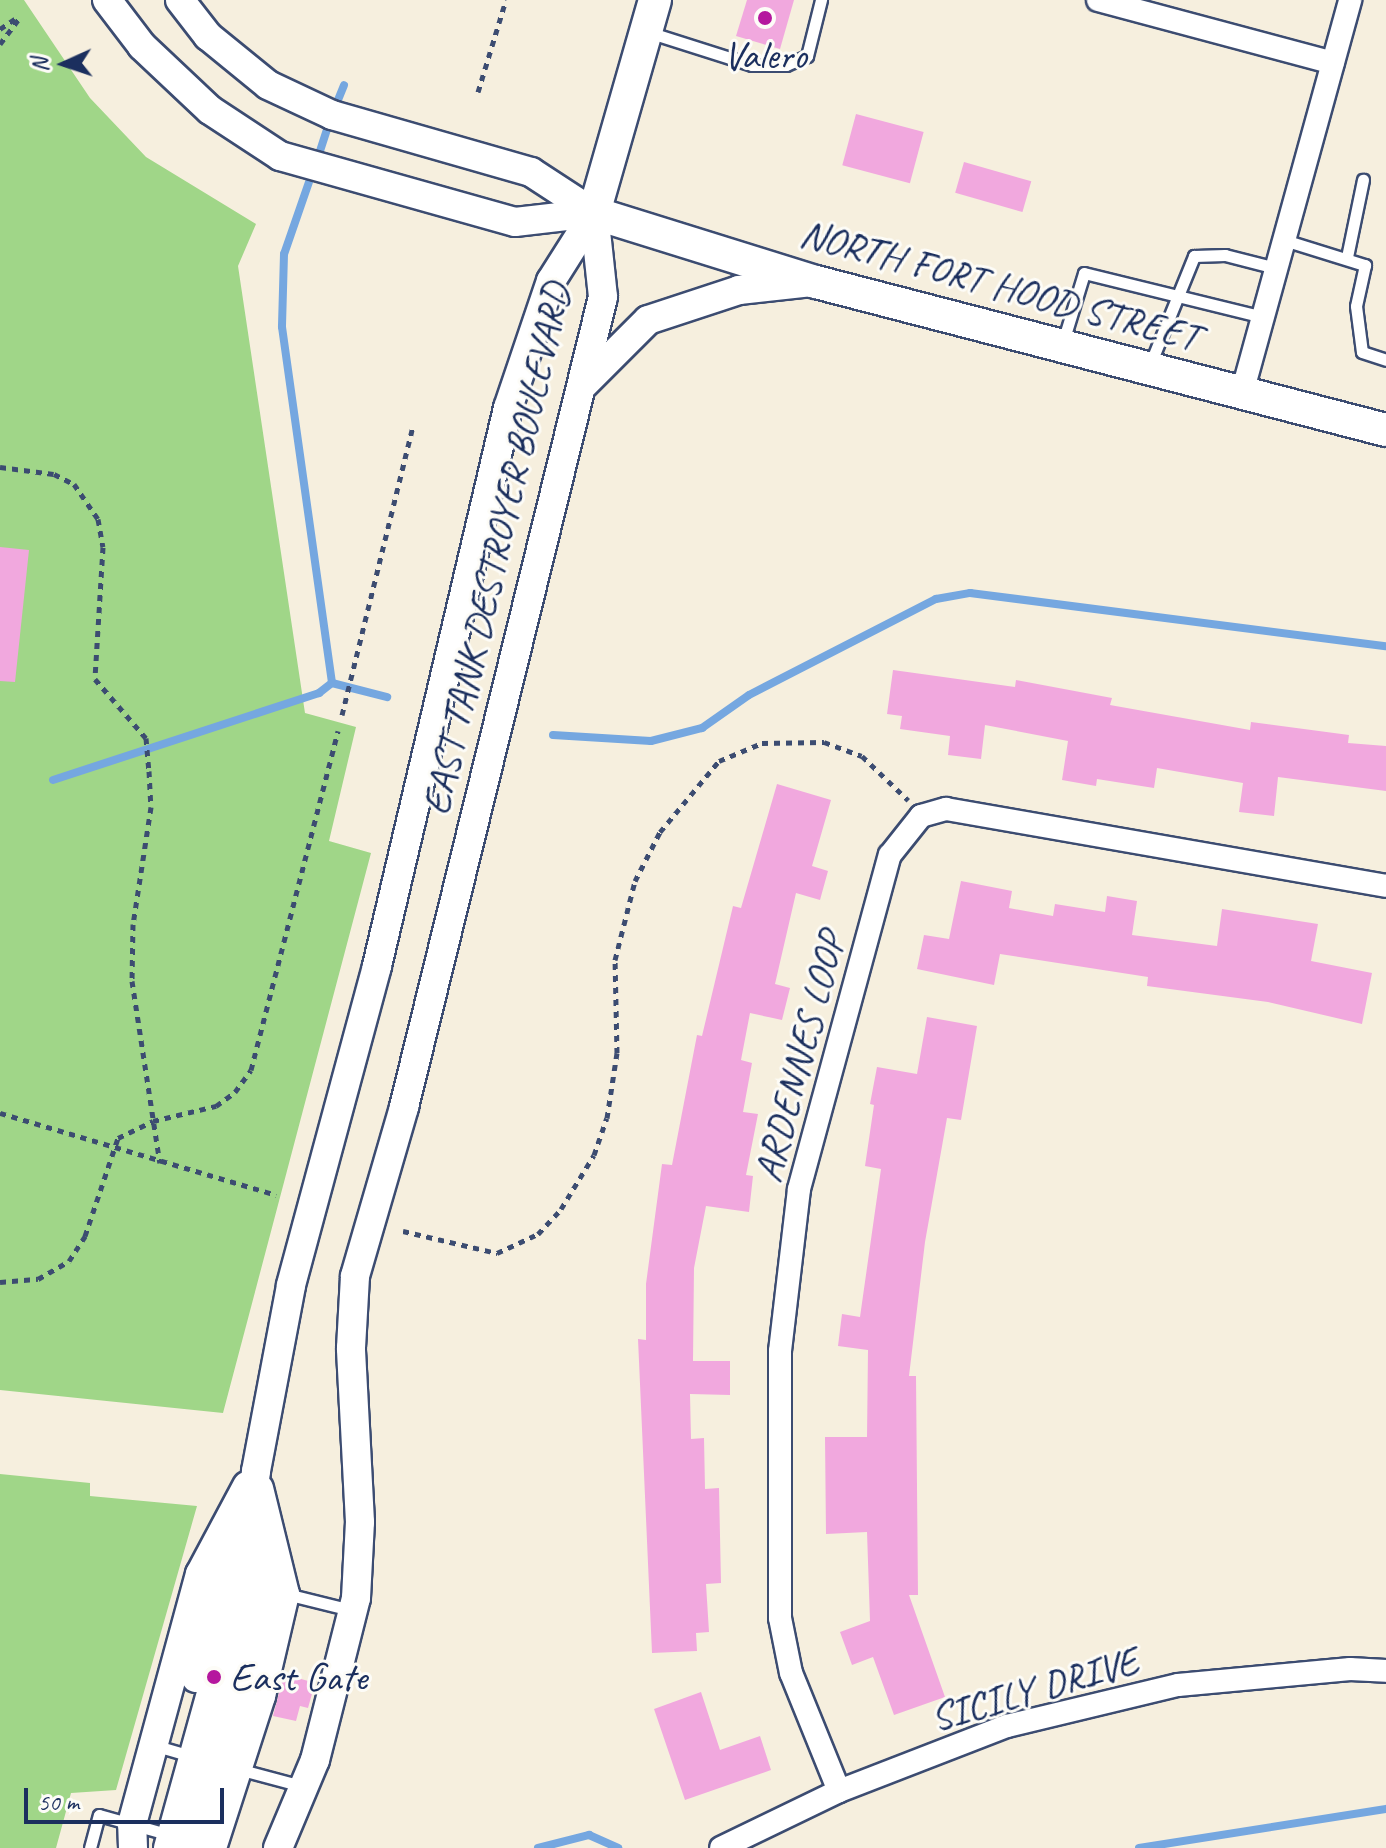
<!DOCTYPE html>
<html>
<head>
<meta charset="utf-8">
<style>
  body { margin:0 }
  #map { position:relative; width:1386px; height:1848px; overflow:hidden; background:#f6efde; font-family:Caveat,sans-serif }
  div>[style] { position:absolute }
  .green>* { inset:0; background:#a0d688 }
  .stream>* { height:8px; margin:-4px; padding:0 4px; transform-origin:4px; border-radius:4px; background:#75a7e0 }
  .building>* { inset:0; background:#f1a8de; transform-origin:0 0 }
  .path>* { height:5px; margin-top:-2.5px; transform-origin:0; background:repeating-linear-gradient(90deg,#3c4c71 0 6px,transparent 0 12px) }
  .roads { filter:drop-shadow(2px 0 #3c4c71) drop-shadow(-2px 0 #3c4c71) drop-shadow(0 2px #3c4c71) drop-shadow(0 -2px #3c4c71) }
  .service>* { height:11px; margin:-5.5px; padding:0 5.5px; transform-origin:5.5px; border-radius:5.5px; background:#fff }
  .minor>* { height:22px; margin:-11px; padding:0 11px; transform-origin:11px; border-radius:11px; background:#fff }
  .tertiary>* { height:28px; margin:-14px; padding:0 14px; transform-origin:14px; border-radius:14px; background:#fff }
  .secondary>* { height:32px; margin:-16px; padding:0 16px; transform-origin:16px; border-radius:16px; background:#fff }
  .dots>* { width:22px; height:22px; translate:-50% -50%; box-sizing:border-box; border:4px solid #fdfcf7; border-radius:50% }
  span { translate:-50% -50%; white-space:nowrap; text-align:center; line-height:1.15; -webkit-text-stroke:6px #fdfcf7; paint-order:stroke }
  .poi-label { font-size:40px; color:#1b2f5e }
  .left { translate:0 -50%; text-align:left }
  .street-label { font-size:40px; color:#1b2f5e }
  .north { position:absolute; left:24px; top:24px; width:80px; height:80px; -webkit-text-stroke:6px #fdfcf7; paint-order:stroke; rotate:267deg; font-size:22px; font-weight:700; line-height:32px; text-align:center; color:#1b2f5e }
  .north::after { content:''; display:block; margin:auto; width:28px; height:36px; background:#1b2f5e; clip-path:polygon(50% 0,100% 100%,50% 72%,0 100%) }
  .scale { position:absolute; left:24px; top:1788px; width:200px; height:36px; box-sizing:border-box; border:4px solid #1b2f5e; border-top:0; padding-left:10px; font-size:24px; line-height:28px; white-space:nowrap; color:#1b2f5e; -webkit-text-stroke:6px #fdfcf7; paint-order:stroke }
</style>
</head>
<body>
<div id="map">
  <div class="green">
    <i style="clip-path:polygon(0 0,24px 0,90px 98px,146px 157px,256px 224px,238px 266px,305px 713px,356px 727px,329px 841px,371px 853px,223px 1413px,0 1390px)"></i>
    <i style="clip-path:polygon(0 1474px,90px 1483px,90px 1496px,197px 1506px,116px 1790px,71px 1793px,56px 1848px,0 1848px)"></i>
  </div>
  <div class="stream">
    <i style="left:338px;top:100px;width:16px;rotate:-68deg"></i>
    <i style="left:320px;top:151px;width:22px;rotate:-72deg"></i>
    <i style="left:309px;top:182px;width:76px;rotate:109.1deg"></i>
    <i style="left:284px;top:254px;width:73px;rotate:91.6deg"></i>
    <i style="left:282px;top:327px;width:359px;rotate:82deg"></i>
    <i style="left:332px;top:683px;width:57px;rotate:14.3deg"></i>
    <i style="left:553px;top:735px;width:98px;rotate:3.5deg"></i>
    <i style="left:651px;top:741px;width:53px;rotate:-14.3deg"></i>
    <i style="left:702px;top:728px;width:57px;rotate:-35.1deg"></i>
    <i style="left:749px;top:695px;width:210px;rotate:-27.2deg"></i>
    <i style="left:936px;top:599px;width:35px;rotate:-10deg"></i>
    <i style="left:970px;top:593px;width:419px;rotate:7.3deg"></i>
    <i style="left:53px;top:780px;width:280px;rotate:-18.1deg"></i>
    <i style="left:319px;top:693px;width:16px;rotate:-38deg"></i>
    <i style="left:538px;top:1848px;width:53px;rotate:-14.3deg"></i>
    <i style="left:589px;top:1835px;width:32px;rotate:24deg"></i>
    <i style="left:1139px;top:1848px;width:250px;rotate:-9deg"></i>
  </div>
  <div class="building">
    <i style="clip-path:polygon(747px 0,794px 0,780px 49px,736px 36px)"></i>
    <i style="left:856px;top:114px;width:70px;height:53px;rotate:15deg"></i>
    <i style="left:964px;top:162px;width:70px;height:32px;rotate:16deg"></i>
    <i style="clip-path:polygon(0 547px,29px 550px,15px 682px,0 681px)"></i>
    <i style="clip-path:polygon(893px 670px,1015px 687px,1016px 680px,1112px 698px,1110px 705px,1250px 730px,1251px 722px,1349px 735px,1348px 743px,1386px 746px,1386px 791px,1278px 777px,1274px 816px,1239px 812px,1243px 783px,1157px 768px,1154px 788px,1097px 779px,1096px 786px,1062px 780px,1068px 741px,985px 725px,981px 759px,948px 755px,950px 736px,900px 729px,902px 716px,887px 714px)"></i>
    <i style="clip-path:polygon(777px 784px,831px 800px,812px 866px,828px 871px,820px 900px,796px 893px,775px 984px,790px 988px,782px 1020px,750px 1013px,741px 1060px,752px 1063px,743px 1112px,758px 1114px,746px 1175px,753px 1176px,749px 1212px,706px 1206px,694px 1268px,693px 1361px,730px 1361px,730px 1395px,690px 1394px,691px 1439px,704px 1438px,705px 1489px,719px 1488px,721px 1583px,706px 1584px,709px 1632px,696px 1633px,697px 1651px,652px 1653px,638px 1339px,646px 1340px,646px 1284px,662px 1164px,672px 1165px,697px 1035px,702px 1036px,733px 906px,741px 908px)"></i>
    <i style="clip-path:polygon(961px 881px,1012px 891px,1009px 908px,1053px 916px,1055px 904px,1105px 912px,1107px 896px,1137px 901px,1132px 935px,1217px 946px,1222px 909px,1318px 924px,1311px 961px,1372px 973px,1362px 1024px,1268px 1002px,1147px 986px,1148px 977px,1000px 954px,994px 985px,917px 969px,924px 935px,949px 939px)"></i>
    <i style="clip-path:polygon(927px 1017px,977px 1026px,961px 1120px,947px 1118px,925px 1242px,909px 1376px,916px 1376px,918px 1595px,909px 1595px,945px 1697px,894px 1715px,873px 1657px,852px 1665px,840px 1632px,870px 1621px,867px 1532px,826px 1534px,825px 1437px,867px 1437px,868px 1350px,838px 1346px,842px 1314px,860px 1317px,881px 1169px,865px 1166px,874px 1105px,870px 1104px,877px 1067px,917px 1074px)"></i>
    <i style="clip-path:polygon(284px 1674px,315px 1683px,308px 1708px,300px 1706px,296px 1721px,273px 1716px)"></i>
    <i style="clip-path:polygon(701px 1692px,720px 1750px,760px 1736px,771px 1770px,685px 1800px,654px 1709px)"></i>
  </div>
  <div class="path">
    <i style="left:0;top:29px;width:18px;rotate:-34deg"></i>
    <i style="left:0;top:44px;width:34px;rotate:-53deg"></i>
    <i style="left:478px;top:92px;width:96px;rotate:-73.1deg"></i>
    <i style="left:0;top:467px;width:54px;rotate:7.4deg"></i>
    <i style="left:54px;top:474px;width:22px;rotate:27deg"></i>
    <i style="left:74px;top:484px;width:42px;rotate:55.6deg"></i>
    <i style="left:98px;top:519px;width:28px;rotate:80deg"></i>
    <i style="left:103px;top:547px;width:132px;rotate:93.5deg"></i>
    <i style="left:95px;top:679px;width:78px;rotate:49.2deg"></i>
    <i style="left:146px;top:738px;width:33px;rotate:85deg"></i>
    <i style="left:149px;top:771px;width:36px;rotate:87deg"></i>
    <i style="left:151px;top:807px;width:118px;rotate:98.7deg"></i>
    <i style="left:133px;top:924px;width:57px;rotate:91deg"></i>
    <i style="left:132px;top:981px;width:184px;rotate:81.3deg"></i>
    <i style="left:342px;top:715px;width:299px;rotate:-76.2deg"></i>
    <i style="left:0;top:1113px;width:288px;rotate:16.5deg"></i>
    <i style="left:403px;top:1231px;width:97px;rotate:13.2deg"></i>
    <i style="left:497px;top:1253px;width:45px;rotate:-24.9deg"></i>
    <i style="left:538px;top:1234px;width:34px;rotate:-47deg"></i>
    <i style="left:561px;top:1209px;width:63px;rotate:-58.6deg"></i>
    <i style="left:594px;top:1155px;width:39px;rotate:-71deg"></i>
    <i style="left:607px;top:1118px;width:66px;rotate:-81.3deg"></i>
    <i style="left:617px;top:1053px;width:93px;rotate:-91.2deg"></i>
    <i style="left:615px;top:960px;width:81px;rotate:-75.8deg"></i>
    <i style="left:635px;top:881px;width:55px;rotate:-63deg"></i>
    <i style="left:660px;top:832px;width:92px;rotate:-50.3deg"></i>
    <i style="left:719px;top:761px;width:47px;rotate:-22.7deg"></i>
    <i style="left:762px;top:743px;width:62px;rotate:-0.9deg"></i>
    <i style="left:824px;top:742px;width:40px;rotate:20.2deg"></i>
    <i style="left:862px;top:756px;width:64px;rotate:43.7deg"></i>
    <i style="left:0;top:1282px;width:38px;rotate:-5deg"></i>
    <i style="left:38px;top:1279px;width:36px;rotate:-30deg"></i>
    <i style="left:69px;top:1261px;width:30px;rotate:-57deg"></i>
    <i style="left:85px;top:1236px;width:103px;rotate:-71.4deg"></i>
    <i style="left:118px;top:1138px;width:39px;rotate:-26deg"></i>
    <i style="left:153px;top:1121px;width:65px;rotate:-13.4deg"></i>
    <i style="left:216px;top:1106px;width:24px;rotate:-36deg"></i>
    <i style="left:235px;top:1092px;width:27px;rotate:-54deg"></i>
    <i style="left:251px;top:1070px;width:350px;rotate:-75.6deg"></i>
  </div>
  <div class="roads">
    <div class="service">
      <i style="left:648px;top:32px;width:109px;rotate:17.6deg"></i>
      <i style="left:752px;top:65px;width:34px"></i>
      <i style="left:786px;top:65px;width:23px;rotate:-23deg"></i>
      <i style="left:807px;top:56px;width:58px;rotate:-76deg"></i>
      <i style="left:1284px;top:240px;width:85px;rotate:17.2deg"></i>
      <i style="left:1365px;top:265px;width:42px;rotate:102.4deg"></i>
      <i style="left:1356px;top:306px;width:46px;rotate:82.6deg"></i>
      <i style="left:1362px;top:352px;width:25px;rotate:18deg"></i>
      <i style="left:1347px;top:257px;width:79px;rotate:-78.3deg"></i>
      <i style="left:1062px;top:345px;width:75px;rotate:-73deg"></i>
      <i style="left:1084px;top:273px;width:184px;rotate:13.8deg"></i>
      <i style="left:1149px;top:367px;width:120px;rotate:-67.9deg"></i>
      <i style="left:1194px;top:256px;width:31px;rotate:-2deg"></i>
      <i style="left:1225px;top:255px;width:53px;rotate:14.3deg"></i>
      <i style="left:286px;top:1594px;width:67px;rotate:13.8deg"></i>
      <i style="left:153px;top:1745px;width:43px;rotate:16.3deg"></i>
      <i style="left:238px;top:1769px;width:66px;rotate:14.9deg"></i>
      <i style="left:90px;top:1848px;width:34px;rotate:-75deg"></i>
      <i style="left:99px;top:1815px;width:74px;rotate:15.7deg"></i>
    </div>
    <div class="minor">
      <i style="left:1098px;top:0;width:243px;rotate:15deg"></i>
      <i style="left:1242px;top:393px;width:408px;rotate:-74.6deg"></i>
      <i style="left:839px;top:1791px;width:127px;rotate:-112.1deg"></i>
      <i style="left:791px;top:1673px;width:56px;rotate:-101.3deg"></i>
      <i style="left:780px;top:1618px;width:267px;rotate:-90deg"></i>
      <i style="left:780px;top:1351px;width:163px;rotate:-83.3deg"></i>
      <i style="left:799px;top:1189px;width:346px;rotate:-74.8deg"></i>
      <i style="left:890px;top:855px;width:50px;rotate:-51.5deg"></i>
      <i style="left:921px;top:816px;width:26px;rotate:-16deg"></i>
      <i style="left:946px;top:809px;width:447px;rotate:9.9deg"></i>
      <i style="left:721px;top:1848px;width:131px;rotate:-25.8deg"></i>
      <i style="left:839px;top:1791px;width:180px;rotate:-21.2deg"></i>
      <i style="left:1007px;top:1726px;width:176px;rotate:-13.5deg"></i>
      <i style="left:1178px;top:1685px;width:173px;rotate:-5.3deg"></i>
      <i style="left:1350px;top:1669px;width:36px;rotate:3deg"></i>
    </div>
    <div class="tertiary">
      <i style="left:107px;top:0;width:58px;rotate:52.7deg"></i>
      <i style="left:142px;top:46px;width:93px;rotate:43.3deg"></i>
      <i style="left:210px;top:110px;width:84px;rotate:33.3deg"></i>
      <i style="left:280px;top:156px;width:244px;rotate:15.7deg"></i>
      <i style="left:515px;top:222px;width:80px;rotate:-6.5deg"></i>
      <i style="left:180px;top:0;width:46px;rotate:52.1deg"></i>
      <i style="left:208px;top:36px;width:77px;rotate:39.2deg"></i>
      <i style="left:268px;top:85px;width:71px;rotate:25.1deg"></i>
      <i style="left:332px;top:115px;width:207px;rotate:16deg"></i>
      <i style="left:531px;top:172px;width:75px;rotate:33.1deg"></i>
      <i style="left:582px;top:386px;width:93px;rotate:-45deg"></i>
      <i style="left:648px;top:320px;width:96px;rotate:-18.2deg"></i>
      <i style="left:739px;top:290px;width:73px;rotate:-6.3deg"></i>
      <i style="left:196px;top:1678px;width:142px;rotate:-74.5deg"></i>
      <i style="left:133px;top:1848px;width:24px;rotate:-92deg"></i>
      <i style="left:132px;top:1824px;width:259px;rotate:-74.8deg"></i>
      <i style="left:200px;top:1574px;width:100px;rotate:-61.9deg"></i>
      <i style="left:168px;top:1848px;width:274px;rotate:-74.5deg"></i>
      <i style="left:241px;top:1584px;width:114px;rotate:-82.4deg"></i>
      <i style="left:256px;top:1471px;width:189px;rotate:-79.3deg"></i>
      <i style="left:291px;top:1285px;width:330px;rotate:-74.9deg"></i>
      <i style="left:377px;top:966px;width:573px;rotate:-76.79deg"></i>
      <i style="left:508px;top:408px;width:134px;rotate:-71.3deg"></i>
      <i style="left:551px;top:281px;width:80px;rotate:-57.7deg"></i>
      <i style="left:189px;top:1848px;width:90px;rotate:-71.2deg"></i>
      <i style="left:218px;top:1763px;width:180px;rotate:-75.5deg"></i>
      <i style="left:263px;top:1589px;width:41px;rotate:-94.2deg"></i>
      <i style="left:212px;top:1848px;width:160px;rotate:-72.1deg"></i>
      <i style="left:261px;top:1696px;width:105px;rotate:-76.8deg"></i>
      <i style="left:285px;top:1594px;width:109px;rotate:-103.8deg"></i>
      <i style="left:278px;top:1848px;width:95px;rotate:-67.2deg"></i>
      <i style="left:315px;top:1760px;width:167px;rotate:-75.8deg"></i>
      <i style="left:356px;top:1598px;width:76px;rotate:-87deg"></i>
      <i style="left:360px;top:1522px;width:174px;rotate:-93deg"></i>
      <i style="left:351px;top:1348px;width:72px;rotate:-86.8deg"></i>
      <i style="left:355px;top:1276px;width:176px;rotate:-73.8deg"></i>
      <i style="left:404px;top:1107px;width:834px;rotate:-76.2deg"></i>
      <i style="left:603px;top:297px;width:84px;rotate:-96.1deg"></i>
    </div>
    <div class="secondary">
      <i style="left:655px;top:0;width:222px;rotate:106deg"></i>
      <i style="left:594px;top:213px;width:232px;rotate:17.3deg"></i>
      <i style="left:816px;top:282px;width:589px;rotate:14.56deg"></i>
    </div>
  </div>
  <div class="dots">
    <i style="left:765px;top:18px;background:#b5179e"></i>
    <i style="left:214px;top:1677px;background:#b5179e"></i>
  </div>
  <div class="poi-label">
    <span style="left:765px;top:55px">Valero</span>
    <span class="left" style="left:230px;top:1677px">East Gate</span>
  </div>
  <div class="street-label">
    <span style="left:1000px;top:285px;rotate:15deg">NORTH FORT HOOD STREET</span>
    <span style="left:496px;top:549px;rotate:-77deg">EAST TANK DESTROYER BOULEVARD</span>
    <span style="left:799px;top:1057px;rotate:-75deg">ARDENNES LOOP</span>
    <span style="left:1034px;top:1689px;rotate:-16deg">SICILY DRIVE</span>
  </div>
  <div class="north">N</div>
  <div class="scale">50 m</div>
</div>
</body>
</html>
